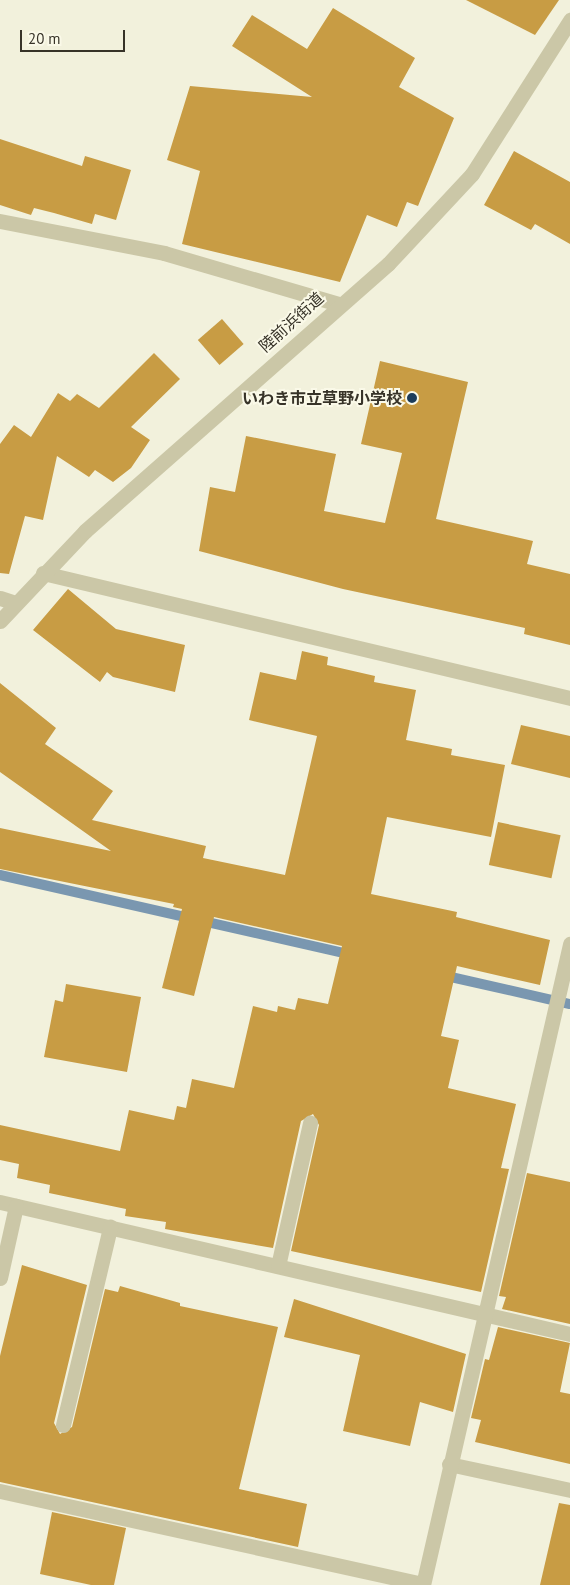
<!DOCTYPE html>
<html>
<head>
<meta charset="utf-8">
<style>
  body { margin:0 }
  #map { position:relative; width:570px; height:1585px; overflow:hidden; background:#f2f1dc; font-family:"PT Sans","Noto Sans JP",sans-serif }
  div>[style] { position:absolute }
  .stream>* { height:10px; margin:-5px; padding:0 5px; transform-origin:5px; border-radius:5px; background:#7a97b0 }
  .building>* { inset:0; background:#c89c44; transform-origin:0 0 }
  .minor>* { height:15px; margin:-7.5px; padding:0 7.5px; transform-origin:7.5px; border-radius:7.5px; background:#cbc7a7 }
  .dots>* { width:14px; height:14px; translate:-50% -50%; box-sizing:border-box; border:2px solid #faf9e8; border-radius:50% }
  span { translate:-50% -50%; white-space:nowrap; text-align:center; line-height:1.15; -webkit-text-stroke:4px #faf9e8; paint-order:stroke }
  .street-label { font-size:16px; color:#373328 }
  .poi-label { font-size:16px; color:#373328; font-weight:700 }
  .right { translate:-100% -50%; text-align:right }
  .scale { position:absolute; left:20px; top:30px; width:105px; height:22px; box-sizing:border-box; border:2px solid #373328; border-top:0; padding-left:6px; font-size:15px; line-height:18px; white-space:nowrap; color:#373328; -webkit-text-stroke:4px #faf9e8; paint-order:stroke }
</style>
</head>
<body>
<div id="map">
  <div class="stream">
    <i style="left:0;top:875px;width:362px;rotate:12.8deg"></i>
    <i style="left:442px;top:975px;width:131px;rotate:12.8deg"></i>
  </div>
  <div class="building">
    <i style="clip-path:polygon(466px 0,559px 0,535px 35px)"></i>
    <i style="clip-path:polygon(333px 8px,415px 58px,399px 87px,454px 118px,418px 206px,407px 202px,397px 227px,367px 215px,340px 282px,182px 244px,200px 171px,167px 160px,190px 86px,312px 97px,232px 46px,252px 15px,307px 49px)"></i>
    <i style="clip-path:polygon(0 139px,82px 166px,85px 156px,131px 170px,116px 220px,95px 214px,92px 224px,54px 213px,34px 208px,31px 215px,0 205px)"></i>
    <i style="clip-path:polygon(514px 151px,570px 182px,570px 244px,535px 224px,531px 230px,484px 205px)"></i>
    <i style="left:222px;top:319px;width:33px;height:32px;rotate:49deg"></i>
    <i style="clip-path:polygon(154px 353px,180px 379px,131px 427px,150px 440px,131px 468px,113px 482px,95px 470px,89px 477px,57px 456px,43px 520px,25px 516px,9px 574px,0 573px,0 444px,14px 425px,31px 437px,58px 393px,70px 401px,77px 394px,99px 408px)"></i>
    <i style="clip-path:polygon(380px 361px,468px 382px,436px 519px,533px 541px,527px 564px,570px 574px,570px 645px,524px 634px,525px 628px,343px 589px,199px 551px,210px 487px,235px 492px,246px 436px,336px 454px,324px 511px,385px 523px,402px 453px,361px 444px)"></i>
    <i style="clip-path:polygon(68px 589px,116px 629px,185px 645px,175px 692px,113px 677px,107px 672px,100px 682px,33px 630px)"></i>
    <i style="clip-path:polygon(302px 651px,328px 657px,327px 665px,375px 676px,374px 682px,416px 690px,406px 740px,452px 749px,451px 755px,505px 765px,491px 837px,387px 817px,371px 894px,457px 912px,456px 917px,550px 940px,540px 985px,457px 966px,441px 1036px,459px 1040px,448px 1088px,516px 1104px,501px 1168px,509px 1169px,481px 1292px,291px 1251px,319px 1125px,313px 1114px,301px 1121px,273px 1248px,165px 1229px,166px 1222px,125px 1216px,126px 1209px,49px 1193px,50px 1185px,17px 1178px,19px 1164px,0 1160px,0 1125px,120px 1151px,129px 1110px,174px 1120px,177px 1106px,186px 1108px,192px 1079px,234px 1088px,253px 1006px,277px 1012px,278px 1006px,295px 1010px,298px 998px,328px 1004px,342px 946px,214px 917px,194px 996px,162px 988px,182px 909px,173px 907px,174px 904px,0 869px,0 828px,111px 851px,0 772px,0 683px,56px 728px,45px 744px,113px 791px,92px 820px,206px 846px,203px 858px,285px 875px,317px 736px,249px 720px,260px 672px,296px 680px)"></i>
    <i style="clip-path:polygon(521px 725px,570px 736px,570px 778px,511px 764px)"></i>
    <i style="left:498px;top:822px;width:64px;height:44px;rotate:12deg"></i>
    <i style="clip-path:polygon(66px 984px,141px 997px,127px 1072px,44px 1057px,55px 1000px,63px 1002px)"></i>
    <i style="clip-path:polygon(527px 1173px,570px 1182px,570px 1324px,502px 1309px,506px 1297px,499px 1296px)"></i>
    <i style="clip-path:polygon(22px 1265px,87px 1285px,54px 1423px,60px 1434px,72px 1427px,105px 1289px,118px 1292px,120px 1286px,180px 1303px,180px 1306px,278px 1327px,239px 1489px,307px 1504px,298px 1547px,0 1482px,0 1356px)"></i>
    <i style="clip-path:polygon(294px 1299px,466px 1354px,453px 1412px,420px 1402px,410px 1446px,343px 1431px,360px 1355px,284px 1337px)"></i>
    <i style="clip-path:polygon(498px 1327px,570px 1343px,560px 1392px,570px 1394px,570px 1464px,475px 1442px,481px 1420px,471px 1418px,485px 1359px,489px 1360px)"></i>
    <i style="clip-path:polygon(559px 1503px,570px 1505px,570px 1585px,540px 1585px)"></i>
    <i style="clip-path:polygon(52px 1512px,126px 1528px,114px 1585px,91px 1585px,40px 1574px)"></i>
  </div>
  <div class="minor">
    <i style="left:0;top:221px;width:167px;rotate:11deg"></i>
    <i style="left:164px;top:253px;width:181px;rotate:16.3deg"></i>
    <i style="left:43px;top:573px;width:542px;rotate:13.34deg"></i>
    <i style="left:0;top:598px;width:16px;rotate:18deg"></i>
    <i style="left:0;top:621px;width:124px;rotate:-46.6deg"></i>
    <i style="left:85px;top:531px;width:404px;rotate:-41.4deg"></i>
    <i style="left:388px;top:264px;width:123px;rotate:-47deg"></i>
    <i style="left:472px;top:174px;width:183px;rotate:-57.5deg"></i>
    <i style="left:0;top:1202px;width:585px;rotate:13.04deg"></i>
    <i style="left:278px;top:1266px;width:147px;rotate:-77.4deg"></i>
    <i style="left:0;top:1278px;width:74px;rotate:-77.5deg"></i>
    <i style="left:63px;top:1425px;width:204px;rotate:-76.6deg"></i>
    <i style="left:449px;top:1464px;width:124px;rotate:12.1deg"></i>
    <i style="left:0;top:1491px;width:433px;rotate:12.4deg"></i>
    <i style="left:423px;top:1585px;width:658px;rotate:-77.08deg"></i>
  </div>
  <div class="dots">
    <i style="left:412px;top:398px;background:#1c3c5a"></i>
  </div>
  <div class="street-label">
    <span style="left:291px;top:322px;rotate:-42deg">陸前浜街道</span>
  </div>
  <div class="poi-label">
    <span class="right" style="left:402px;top:398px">いわき市立草野小学校</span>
  </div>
  <div class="scale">20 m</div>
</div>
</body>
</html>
